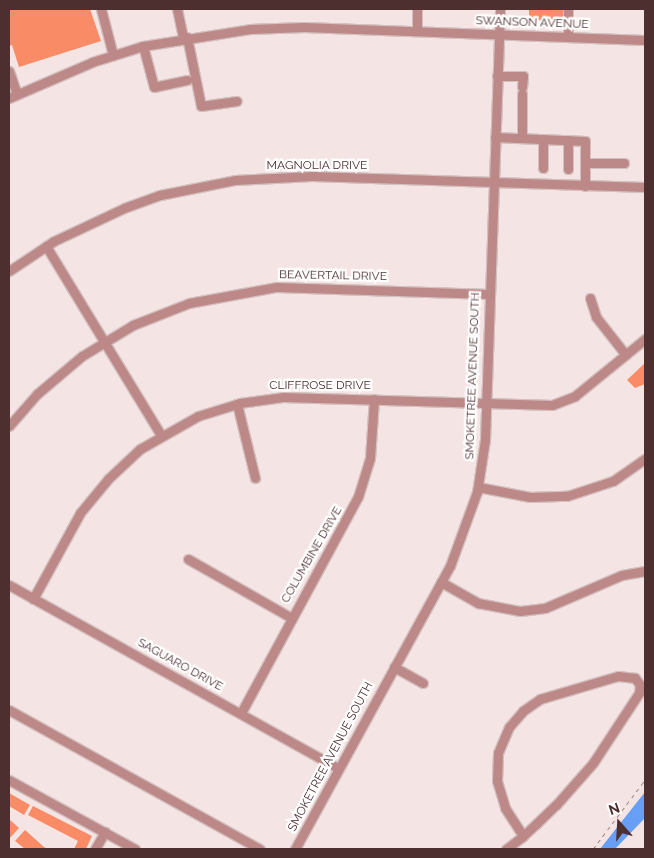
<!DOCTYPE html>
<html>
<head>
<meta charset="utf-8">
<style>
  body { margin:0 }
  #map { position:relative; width:654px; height:858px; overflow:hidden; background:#f4e4e3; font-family:Raleway,sans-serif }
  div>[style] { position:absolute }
  .water>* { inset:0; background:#679ef6 }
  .building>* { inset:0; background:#f98c67; transform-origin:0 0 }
  .path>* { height:1px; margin-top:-0.5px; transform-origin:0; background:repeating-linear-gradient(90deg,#9a8382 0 4px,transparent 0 8px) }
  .roads { filter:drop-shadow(1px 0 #d3c0bf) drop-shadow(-1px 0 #d3c0bf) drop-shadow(0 1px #d3c0bf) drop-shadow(0 -1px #d3c0bf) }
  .minor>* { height:9px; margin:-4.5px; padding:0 4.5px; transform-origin:4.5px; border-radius:4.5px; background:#bd8988 }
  span { translate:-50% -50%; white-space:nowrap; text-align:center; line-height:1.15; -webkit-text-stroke:4.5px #fff; paint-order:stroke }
  .street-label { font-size:12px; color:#4d2f2f }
  .frame { position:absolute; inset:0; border:10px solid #4d2f2f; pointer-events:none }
  .north { position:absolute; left:594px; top:798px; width:50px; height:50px; -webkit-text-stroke:4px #fff; paint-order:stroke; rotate:341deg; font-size:14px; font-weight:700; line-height:20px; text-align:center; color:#4d2f2f }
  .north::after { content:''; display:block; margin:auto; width:18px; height:22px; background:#4d2f2f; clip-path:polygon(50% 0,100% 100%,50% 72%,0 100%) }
</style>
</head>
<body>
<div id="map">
  <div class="water">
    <i style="clip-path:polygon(645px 792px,645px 818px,615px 849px,600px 849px)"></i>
  </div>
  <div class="building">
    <i style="clip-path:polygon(9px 9px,90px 9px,101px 41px,19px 67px,12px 45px,9px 46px)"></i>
    <i style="left:529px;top:9px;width:35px;height:11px"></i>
    <i style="clip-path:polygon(645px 363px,645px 384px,635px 388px,627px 380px)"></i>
    <i style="clip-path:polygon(9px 793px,30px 805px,24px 815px,9px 806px)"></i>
    <i style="clip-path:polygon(33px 806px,92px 836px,86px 849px,74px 849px,78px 841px,28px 815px)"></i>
    <i style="clip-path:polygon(10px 820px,19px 828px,9px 839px,9px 822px)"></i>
    <i style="clip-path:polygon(25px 830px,44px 847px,48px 849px,25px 849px,15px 841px)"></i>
  </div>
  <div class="path">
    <i style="left:593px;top:849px;width:86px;rotate:-53deg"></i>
  </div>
  <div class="roads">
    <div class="minor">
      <i style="left:101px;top:9px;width:48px;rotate:75.4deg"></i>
      <i style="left:177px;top:9px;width:30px;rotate:78deg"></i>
      <i style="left:568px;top:9px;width:27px;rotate:90deg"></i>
      <i style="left:417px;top:31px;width:22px;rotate:-90deg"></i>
      <i style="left:187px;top:37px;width:70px;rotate:78.5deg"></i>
      <i style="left:201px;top:106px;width:36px;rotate:-8deg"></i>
      <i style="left:143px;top:46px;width:42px;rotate:75deg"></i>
      <i style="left:154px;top:87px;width:34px;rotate:-12deg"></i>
      <i style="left:9px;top:71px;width:24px;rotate:71deg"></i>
      <i style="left:497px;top:76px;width:26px"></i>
      <i style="left:523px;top:76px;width:11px;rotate:95deg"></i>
      <i style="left:9px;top:98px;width:90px;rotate:-23.4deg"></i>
      <i style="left:92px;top:62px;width:53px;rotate:-17.4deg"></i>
      <i style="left:143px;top:46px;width:108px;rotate:-9deg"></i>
      <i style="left:250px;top:29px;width:54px;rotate:-2.1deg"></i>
      <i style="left:304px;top:27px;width:341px;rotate:2.2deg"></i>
      <i style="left:495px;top:137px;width:90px;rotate:2.5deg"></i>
      <i style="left:585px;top:141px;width:45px;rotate:90deg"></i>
      <i style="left:522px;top:138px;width:44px;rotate:-90deg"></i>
      <i style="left:585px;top:163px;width:39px"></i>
      <i style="left:543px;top:168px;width:29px;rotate:-90deg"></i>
      <i style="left:568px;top:169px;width:29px;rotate:-90deg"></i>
      <i style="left:46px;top:246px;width:221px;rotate:58.7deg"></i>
      <i style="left:9px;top:271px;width:54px;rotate:-33.7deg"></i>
      <i style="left:54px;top:241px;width:77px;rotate:-25.2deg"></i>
      <i style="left:124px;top:208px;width:38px;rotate:-20deg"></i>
      <i style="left:160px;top:195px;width:76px;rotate:-11.3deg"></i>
      <i style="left:235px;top:180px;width:77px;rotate:-3deg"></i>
      <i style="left:312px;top:176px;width:333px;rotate:1.9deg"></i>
      <i style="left:590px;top:298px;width:20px;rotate:72deg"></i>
      <i style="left:596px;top:317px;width:48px;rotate:51.7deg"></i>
      <i style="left:237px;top:404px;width:76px;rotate:76.3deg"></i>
      <i style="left:9px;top:426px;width:43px;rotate:-48.8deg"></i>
      <i style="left:37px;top:394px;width:59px;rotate:-40.2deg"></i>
      <i style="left:82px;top:356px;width:60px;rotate:-31.3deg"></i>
      <i style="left:133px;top:325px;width:60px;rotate:-21.4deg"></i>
      <i style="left:189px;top:303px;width:88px;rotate:-10.4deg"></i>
      <i style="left:276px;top:287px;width:213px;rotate:1.9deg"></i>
      <i style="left:478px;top:487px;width:53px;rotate:10.9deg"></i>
      <i style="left:530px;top:497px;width:37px;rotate:-2deg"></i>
      <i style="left:567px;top:496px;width:48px;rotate:-18.1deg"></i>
      <i style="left:613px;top:481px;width:39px;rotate:-35deg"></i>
      <i style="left:188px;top:559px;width:117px;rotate:29.6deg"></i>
      <i style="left:441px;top:582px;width:43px;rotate:29.6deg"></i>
      <i style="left:478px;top:603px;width:43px;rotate:10.8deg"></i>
      <i style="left:520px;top:611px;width:25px;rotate:-7deg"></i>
      <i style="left:545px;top:608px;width:84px;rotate:-23.2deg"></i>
      <i style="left:622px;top:575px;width:23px;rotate:-10deg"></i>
      <i style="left:9px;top:585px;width:376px;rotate:29.1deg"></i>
      <i style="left:33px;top:599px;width:98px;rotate:-61.3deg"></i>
      <i style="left:80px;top:513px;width:44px;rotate:-50.5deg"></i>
      <i style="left:108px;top:479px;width:44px;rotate:-43.2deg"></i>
      <i style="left:140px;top:449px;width:67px;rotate:-29.6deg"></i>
      <i style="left:198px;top:416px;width:44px;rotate:-17.2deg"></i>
      <i style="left:240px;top:403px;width:43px;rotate:-7.9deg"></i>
      <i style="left:283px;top:397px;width:269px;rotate:1.7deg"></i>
      <i style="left:552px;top:405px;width:25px;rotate:-21deg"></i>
      <i style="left:575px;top:396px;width:90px;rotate:-39.2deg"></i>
      <i style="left:394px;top:667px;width:33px;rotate:29deg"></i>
      <i style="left:9px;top:710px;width:287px;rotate:29deg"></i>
      <i style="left:241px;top:713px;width:246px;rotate:-61.6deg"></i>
      <i style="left:358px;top:497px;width:41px;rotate:-72.9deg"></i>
      <i style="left:370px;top:458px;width:59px;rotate:-86.1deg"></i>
      <i style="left:9px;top:780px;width:144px;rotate:28.7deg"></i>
      <i style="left:95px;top:849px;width:20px;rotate:-60deg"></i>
      <i style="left:295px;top:849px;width:323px;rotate:-61.3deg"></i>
      <i style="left:450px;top:566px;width:79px;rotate:-70deg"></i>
      <i style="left:477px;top:492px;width:53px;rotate:-81.3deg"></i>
      <i style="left:485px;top:440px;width:431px;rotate:-88deg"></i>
      <i style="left:506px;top:849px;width:21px;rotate:-37deg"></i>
      <i style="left:523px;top:836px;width:18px;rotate:-43deg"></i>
      <i style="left:536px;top:824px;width:28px;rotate:-44deg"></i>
      <i style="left:556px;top:805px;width:56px;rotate:-48.6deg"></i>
      <i style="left:593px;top:763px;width:84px;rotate:-56.7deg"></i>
      <i style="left:639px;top:693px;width:8px;rotate:-83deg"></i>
      <i style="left:640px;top:685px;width:9px;rotate:-126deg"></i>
      <i style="left:635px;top:678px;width:17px;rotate:-173deg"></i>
      <i style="left:618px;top:676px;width:81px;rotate:163.6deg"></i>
      <i style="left:540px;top:699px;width:21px;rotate:145deg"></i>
      <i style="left:523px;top:711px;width:21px;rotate:131deg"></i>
      <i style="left:509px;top:727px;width:28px;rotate:113deg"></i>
      <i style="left:498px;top:753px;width:28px;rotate:92deg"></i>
      <i style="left:497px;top:781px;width:28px;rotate:73deg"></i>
      <i style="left:505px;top:808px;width:33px;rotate:57deg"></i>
    </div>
  </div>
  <div class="street-label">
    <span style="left:532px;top:23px;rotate:2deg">SWANSON AVENUE</span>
    <span style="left:317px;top:166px">MAGNOLIA DRIVE</span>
    <span style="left:333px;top:276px;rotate:1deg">BEAVERTAIL DRIVE</span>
    <span style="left:473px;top:376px;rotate:-88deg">SMOKETREE AVENUE SOUTH</span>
    <span style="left:320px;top:386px">CLIFFROSE DRIVE</span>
    <span style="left:312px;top:555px;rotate:-60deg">COLUMBINE DRIVE</span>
    <span style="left:180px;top:665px;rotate:29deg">SAGUARO DRIVE</span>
    <span style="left:331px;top:757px;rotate:-62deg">SMOKETREE AVENUE SOUTH</span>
  </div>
  <div class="frame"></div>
  <div class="north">N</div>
</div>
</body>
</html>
